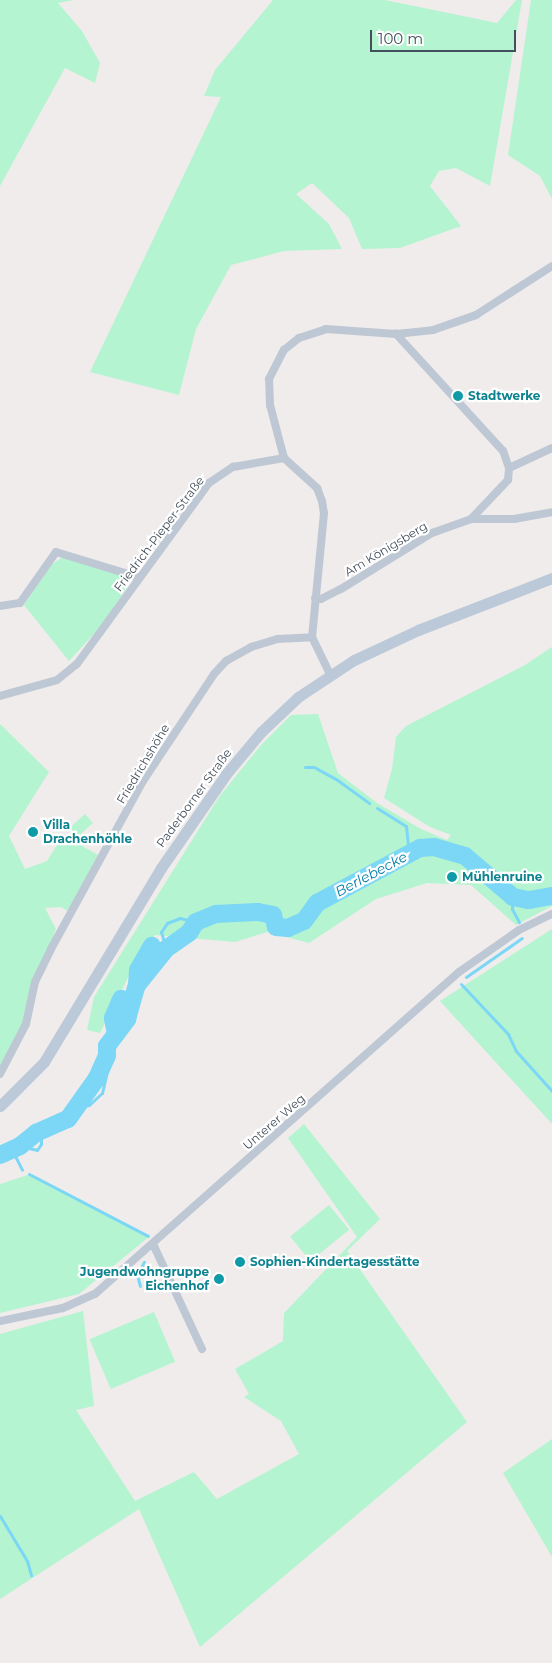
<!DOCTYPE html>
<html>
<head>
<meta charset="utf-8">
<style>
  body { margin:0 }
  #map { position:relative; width:552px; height:1663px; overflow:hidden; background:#f0ecec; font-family:Montserrat,sans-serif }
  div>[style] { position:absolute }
  .green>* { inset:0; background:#b4f4d0; transform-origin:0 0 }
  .stream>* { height:3px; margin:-1.5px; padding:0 1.5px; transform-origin:1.5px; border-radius:1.5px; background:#7cd7f6 }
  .river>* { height:18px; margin:-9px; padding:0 9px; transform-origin:9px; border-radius:9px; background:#7cd7f6 }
  .street>* { height:8px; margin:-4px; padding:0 4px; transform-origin:4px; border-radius:4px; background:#bec8d4 }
  .secondary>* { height:11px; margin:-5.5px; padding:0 5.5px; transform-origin:5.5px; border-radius:5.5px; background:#bcc9d8 }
  .dots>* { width:14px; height:14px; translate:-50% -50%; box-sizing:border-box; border:2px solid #fff; border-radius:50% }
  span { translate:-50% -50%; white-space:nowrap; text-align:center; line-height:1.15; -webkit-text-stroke:4.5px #fff; paint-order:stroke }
  .culture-label { font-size:12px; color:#0d838f; font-weight:700 }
  .left { translate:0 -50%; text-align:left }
  .right { translate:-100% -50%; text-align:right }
  .street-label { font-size:12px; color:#434f5c }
  .water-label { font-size:14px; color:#017eaa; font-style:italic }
  .scale { position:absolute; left:370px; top:30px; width:146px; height:22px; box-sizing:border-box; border:2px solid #434f5c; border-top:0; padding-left:6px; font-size:15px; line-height:18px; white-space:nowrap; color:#434f5c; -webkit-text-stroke:4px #fff; paint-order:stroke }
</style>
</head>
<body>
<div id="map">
  <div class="green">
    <i style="clip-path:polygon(0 0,74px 0,58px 3px,82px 31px,100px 63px,95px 83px,65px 68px,0 186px)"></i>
    <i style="clip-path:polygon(273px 0,385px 0,497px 23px,516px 0,522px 0,490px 186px,456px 168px,439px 171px,430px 186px,461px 226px,400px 248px,362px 249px,349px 218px,312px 183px,296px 194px,329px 224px,342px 249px,284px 251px,231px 265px,196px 329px,179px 395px,90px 372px,221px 97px,204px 96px,215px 70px)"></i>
    <i style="clip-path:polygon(531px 0,552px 0,552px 199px,540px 176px,508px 155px)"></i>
    <i style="clip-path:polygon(63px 557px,126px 575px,130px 583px,102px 625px,69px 661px,24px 605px,51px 565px)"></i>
    <i style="clip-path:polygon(552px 647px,552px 906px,516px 925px,471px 885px,427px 883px,376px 899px,309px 943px,267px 932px,235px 942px,155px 935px,144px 946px,100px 1033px,87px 1030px,94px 997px,219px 797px,261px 745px,291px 715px,318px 714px,338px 773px,377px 803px,421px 829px,447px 840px,451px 835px,430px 827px,384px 798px,392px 769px,396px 737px,406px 726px,525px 665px)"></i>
    <i style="clip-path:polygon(0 724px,49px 772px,9px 836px,25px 869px,47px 861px,63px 835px,98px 855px,68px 911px,61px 907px,45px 908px,56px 929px,20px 1032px,0 1076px)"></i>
    <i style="left:85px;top:814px;width:12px;height:23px;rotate:48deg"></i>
    <i style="clip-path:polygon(552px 929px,552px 1124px,440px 1001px)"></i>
    <i style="clip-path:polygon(304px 1124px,380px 1219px,347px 1251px,467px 1422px,200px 1647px,139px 1509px,0 1599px,0 1334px,83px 1311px,94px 1406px,76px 1410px,135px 1501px,194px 1472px,217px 1499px,299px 1454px,281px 1421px,244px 1397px,249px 1394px,235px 1369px,283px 1341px,284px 1313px,357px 1237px,288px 1138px)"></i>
    <i style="clip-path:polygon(31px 1174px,150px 1236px,79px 1294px,0 1313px,0 1184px)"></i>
    <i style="left:329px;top:1205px;width:32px;height:50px;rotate:51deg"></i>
    <i style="left:154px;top:1312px;width:54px;height:70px;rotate:67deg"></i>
    <i style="clip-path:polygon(552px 1439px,552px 1557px,503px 1473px)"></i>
  </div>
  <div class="stream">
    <i style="left:305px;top:767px;width:9px"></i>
    <i style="left:314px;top:767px;width:25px;rotate:29deg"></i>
    <i style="left:336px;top:779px;width:41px;rotate:36deg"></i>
    <i style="left:377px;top:808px;width:34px;rotate:32deg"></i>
    <i style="left:406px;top:826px;width:27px;rotate:84deg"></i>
    <i style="left:513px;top:897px;width:12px;rotate:95deg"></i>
    <i style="left:512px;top:909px;width:15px;rotate:62deg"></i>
    <i style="left:166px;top:949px;width:18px;rotate:-106deg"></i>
    <i style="left:161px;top:932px;width:11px;rotate:-56deg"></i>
    <i style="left:167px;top:923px;width:14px;rotate:-21deg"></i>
    <i style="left:180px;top:918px;width:16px;rotate:14deg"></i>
    <i style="left:466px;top:977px;width:68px;rotate:-34.9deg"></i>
    <i style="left:461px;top:984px;width:69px;rotate:46.8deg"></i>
    <i style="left:508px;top:1034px;width:19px;rotate:65deg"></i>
    <i style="left:516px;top:1051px;width:54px;rotate:48deg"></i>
    <i style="left:76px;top:1107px;width:13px;rotate:-9deg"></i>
    <i style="left:89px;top:1105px;width:18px;rotate:-43deg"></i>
    <i style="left:102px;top:1093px;width:26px;rotate:-77deg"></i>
    <i style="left:108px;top:1068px;width:12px;rotate:-95deg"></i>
    <i style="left:20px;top:1146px;width:17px;rotate:13deg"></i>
    <i style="left:37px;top:1150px;width:7px;rotate:-56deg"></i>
    <i style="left:41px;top:1144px;width:13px;rotate:-90deg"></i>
    <i style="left:12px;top:1150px;width:22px;rotate:63deg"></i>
    <i style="left:29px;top:1174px;width:134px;rotate:27.5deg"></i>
    <i style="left:140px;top:1286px;width:11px;rotate:-105deg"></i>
    <i style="left:137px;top:1275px;width:15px;rotate:-62deg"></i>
    <i style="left:0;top:1516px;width:52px;rotate:59deg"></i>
    <i style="left:27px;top:1561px;width:15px;rotate:74deg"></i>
  </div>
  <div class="river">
    <i style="left:137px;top:985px;width:15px;rotate:-86deg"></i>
    <i style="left:138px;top:970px;width:28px;rotate:-60deg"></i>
    <i style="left:116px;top:1034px;width:16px;rotate:-101deg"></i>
    <i style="left:113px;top:1018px;width:21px;rotate:-67deg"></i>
    <i style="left:0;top:1155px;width:22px;rotate:-24deg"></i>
    <i style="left:20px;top:1146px;width:21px;rotate:-39deg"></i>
    <i style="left:36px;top:1133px;width:35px;rotate:-24deg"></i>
    <i style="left:68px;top:1119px;width:50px;rotate:-54.7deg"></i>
    <i style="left:97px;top:1078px;width:24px;rotate:-66deg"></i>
    <i style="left:107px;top:1056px;width:10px;rotate:-90deg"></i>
    <i style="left:107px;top:1046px;width:34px;rotate:-53deg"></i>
    <i style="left:127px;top:1019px;width:35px;rotate:-74deg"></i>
    <i style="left:137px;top:985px;width:46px;rotate:-51.1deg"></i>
    <i style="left:166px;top:949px;width:28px;rotate:-35deg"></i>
    <i style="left:189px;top:933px;width:13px;rotate:-58deg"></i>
    <i style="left:196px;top:922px;width:22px;rotate:-22deg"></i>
    <i style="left:216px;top:914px;width:42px;rotate:-2.7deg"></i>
    <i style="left:258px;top:912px;width:15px;rotate:11deg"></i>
    <i style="left:273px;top:915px;width:12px;rotate:76deg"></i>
    <i style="left:276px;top:927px;width:12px;rotate:5deg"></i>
    <i style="left:288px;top:928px;width:17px;rotate:-24deg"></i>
    <i style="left:304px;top:921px;width:22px;rotate:-54deg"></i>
    <i style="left:317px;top:903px;width:117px;rotate:-28.1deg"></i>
    <i style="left:420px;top:848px;width:14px;rotate:-4deg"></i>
    <i style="left:434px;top:847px;width:32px;rotate:16deg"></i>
    <i style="left:465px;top:856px;width:63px;rotate:40.5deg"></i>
    <i style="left:513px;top:897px;width:16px;rotate:11deg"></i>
    <i style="left:529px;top:900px;width:23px;rotate:-10deg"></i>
  </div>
  <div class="street">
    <i style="left:284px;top:458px;width:55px;rotate:-104.8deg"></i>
    <i style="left:270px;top:405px;width:26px;rotate:-92deg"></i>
    <i style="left:269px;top:379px;width:33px;rotate:-63deg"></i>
    <i style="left:284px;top:350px;width:19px;rotate:-39deg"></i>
    <i style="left:299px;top:338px;width:28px;rotate:-18deg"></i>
    <i style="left:326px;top:329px;width:70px;rotate:4.1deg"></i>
    <i style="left:396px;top:334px;width:37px;rotate:-6deg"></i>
    <i style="left:433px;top:330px;width:46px;rotate:-19.2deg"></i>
    <i style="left:476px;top:315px;width:90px;rotate:-32.8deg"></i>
    <i style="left:509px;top:468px;width:47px;rotate:-24.9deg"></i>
    <i style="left:471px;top:519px;width:43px"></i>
    <i style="left:514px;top:519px;width:39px;rotate:-10deg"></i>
    <i style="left:315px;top:598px;width:6px;rotate:9deg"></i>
    <i style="left:321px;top:599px;width:22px;rotate:-27deg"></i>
    <i style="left:341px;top:589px;width:107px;rotate:-31.6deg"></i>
    <i style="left:432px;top:533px;width:41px;rotate:-19.7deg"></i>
    <i style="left:471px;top:519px;width:54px;rotate:-46.5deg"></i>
    <i style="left:508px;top:480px;width:12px;rotate:-85deg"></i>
    <i style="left:509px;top:468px;width:18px;rotate:-109deg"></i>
    <i style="left:503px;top:451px;width:159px;rotate:-132.4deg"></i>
    <i style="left:0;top:606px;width:20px;rotate:-9deg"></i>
    <i style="left:20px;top:603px;width:62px;rotate:-54.8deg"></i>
    <i style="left:56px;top:552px;width:86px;rotate:17deg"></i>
    <i style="left:0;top:696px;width:59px;rotate:-15.7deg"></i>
    <i style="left:57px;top:680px;width:26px;rotate:-39deg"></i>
    <i style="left:77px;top:664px;width:224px;rotate:-53.9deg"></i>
    <i style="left:209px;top:483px;width:29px;rotate:-34deg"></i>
    <i style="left:233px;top:467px;width:52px;rotate:-10deg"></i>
    <i style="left:284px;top:458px;width:45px;rotate:42.3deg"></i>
    <i style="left:317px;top:488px;width:14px;rotate:69deg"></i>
    <i style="left:322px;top:501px;width:12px;rotate:81deg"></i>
    <i style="left:324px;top:513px;width:125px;rotate:95.5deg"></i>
    <i style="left:312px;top:637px;width:41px;rotate:64.1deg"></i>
    <i style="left:0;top:1074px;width:56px;rotate:-62.5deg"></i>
    <i style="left:26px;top:1024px;width:43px;rotate:-77.9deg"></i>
    <i style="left:35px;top:982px;width:37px;rotate:-64deg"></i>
    <i style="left:51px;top:949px;width:192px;rotate:-61.3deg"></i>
    <i style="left:143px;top:781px;width:128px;rotate:-56.4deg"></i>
    <i style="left:214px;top:674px;width:18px;rotate:-47deg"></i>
    <i style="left:226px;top:661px;width:29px;rotate:-29deg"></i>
    <i style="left:251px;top:647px;width:28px;rotate:-17deg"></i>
    <i style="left:278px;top:639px;width:34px;rotate:-3deg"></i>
    <i style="left:153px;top:1244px;width:116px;rotate:65deg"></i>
    <i style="left:0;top:1321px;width:64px;rotate:-11.7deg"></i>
    <i style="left:63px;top:1308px;width:35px;rotate:-24deg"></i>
    <i style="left:95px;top:1294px;width:486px;rotate:-41.5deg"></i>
    <i style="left:459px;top:972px;width:73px;rotate:-35deg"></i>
    <i style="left:519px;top:930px;width:37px;rotate:-26deg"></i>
  </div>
  <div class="secondary">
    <i style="left:0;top:1106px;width:62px;rotate:-45deg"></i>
    <i style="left:44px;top:1062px;width:227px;rotate:-58.9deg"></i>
    <i style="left:161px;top:868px;width:114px;rotate:-55.3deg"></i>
    <i style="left:226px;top:774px;width:55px;rotate:-50.2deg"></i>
    <i style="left:261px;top:732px;width:51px;rotate:-43.4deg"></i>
    <i style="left:298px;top:697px;width:67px;rotate:-33.5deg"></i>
    <i style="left:354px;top:660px;width:71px;rotate:-25.1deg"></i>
    <i style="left:418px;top:630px;width:144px;rotate:-21.2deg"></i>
  </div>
  <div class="dots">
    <i style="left:458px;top:396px;background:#0f9aa8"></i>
    <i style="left:33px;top:832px;background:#0f9aa8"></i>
    <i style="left:452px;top:877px;background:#0f9aa8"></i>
    <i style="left:240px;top:1262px;background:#0f9aa8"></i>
    <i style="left:219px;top:1279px;background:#0f9aa8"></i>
  </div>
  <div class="culture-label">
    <span class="left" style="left:468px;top:396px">Stadtwerke</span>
    <span class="left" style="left:43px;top:832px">Villa<br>Drachenhöhle</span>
    <span class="left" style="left:462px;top:877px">Mühlenruine</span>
    <span class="left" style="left:250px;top:1262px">Sophien-Kindertagesstätte</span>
    <span class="right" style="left:209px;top:1279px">Jugendwohngruppe<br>Eichenhof</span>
  </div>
  <div class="street-label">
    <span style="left:159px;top:534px;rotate:-53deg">Friedrich-Pieper-Straße</span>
    <span style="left:386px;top:549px;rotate:-31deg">Am Königsberg</span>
    <span style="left:143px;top:764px;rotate:-59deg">Friedrichshöhe</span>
    <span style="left:194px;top:798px;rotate:-54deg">Paderborner Straße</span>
    <span style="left:274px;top:1122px;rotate:-41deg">Unterer Weg</span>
  </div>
  <div class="water-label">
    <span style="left:371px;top:874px;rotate:-28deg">Berlebecke</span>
  </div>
  <div class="scale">100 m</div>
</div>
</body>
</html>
